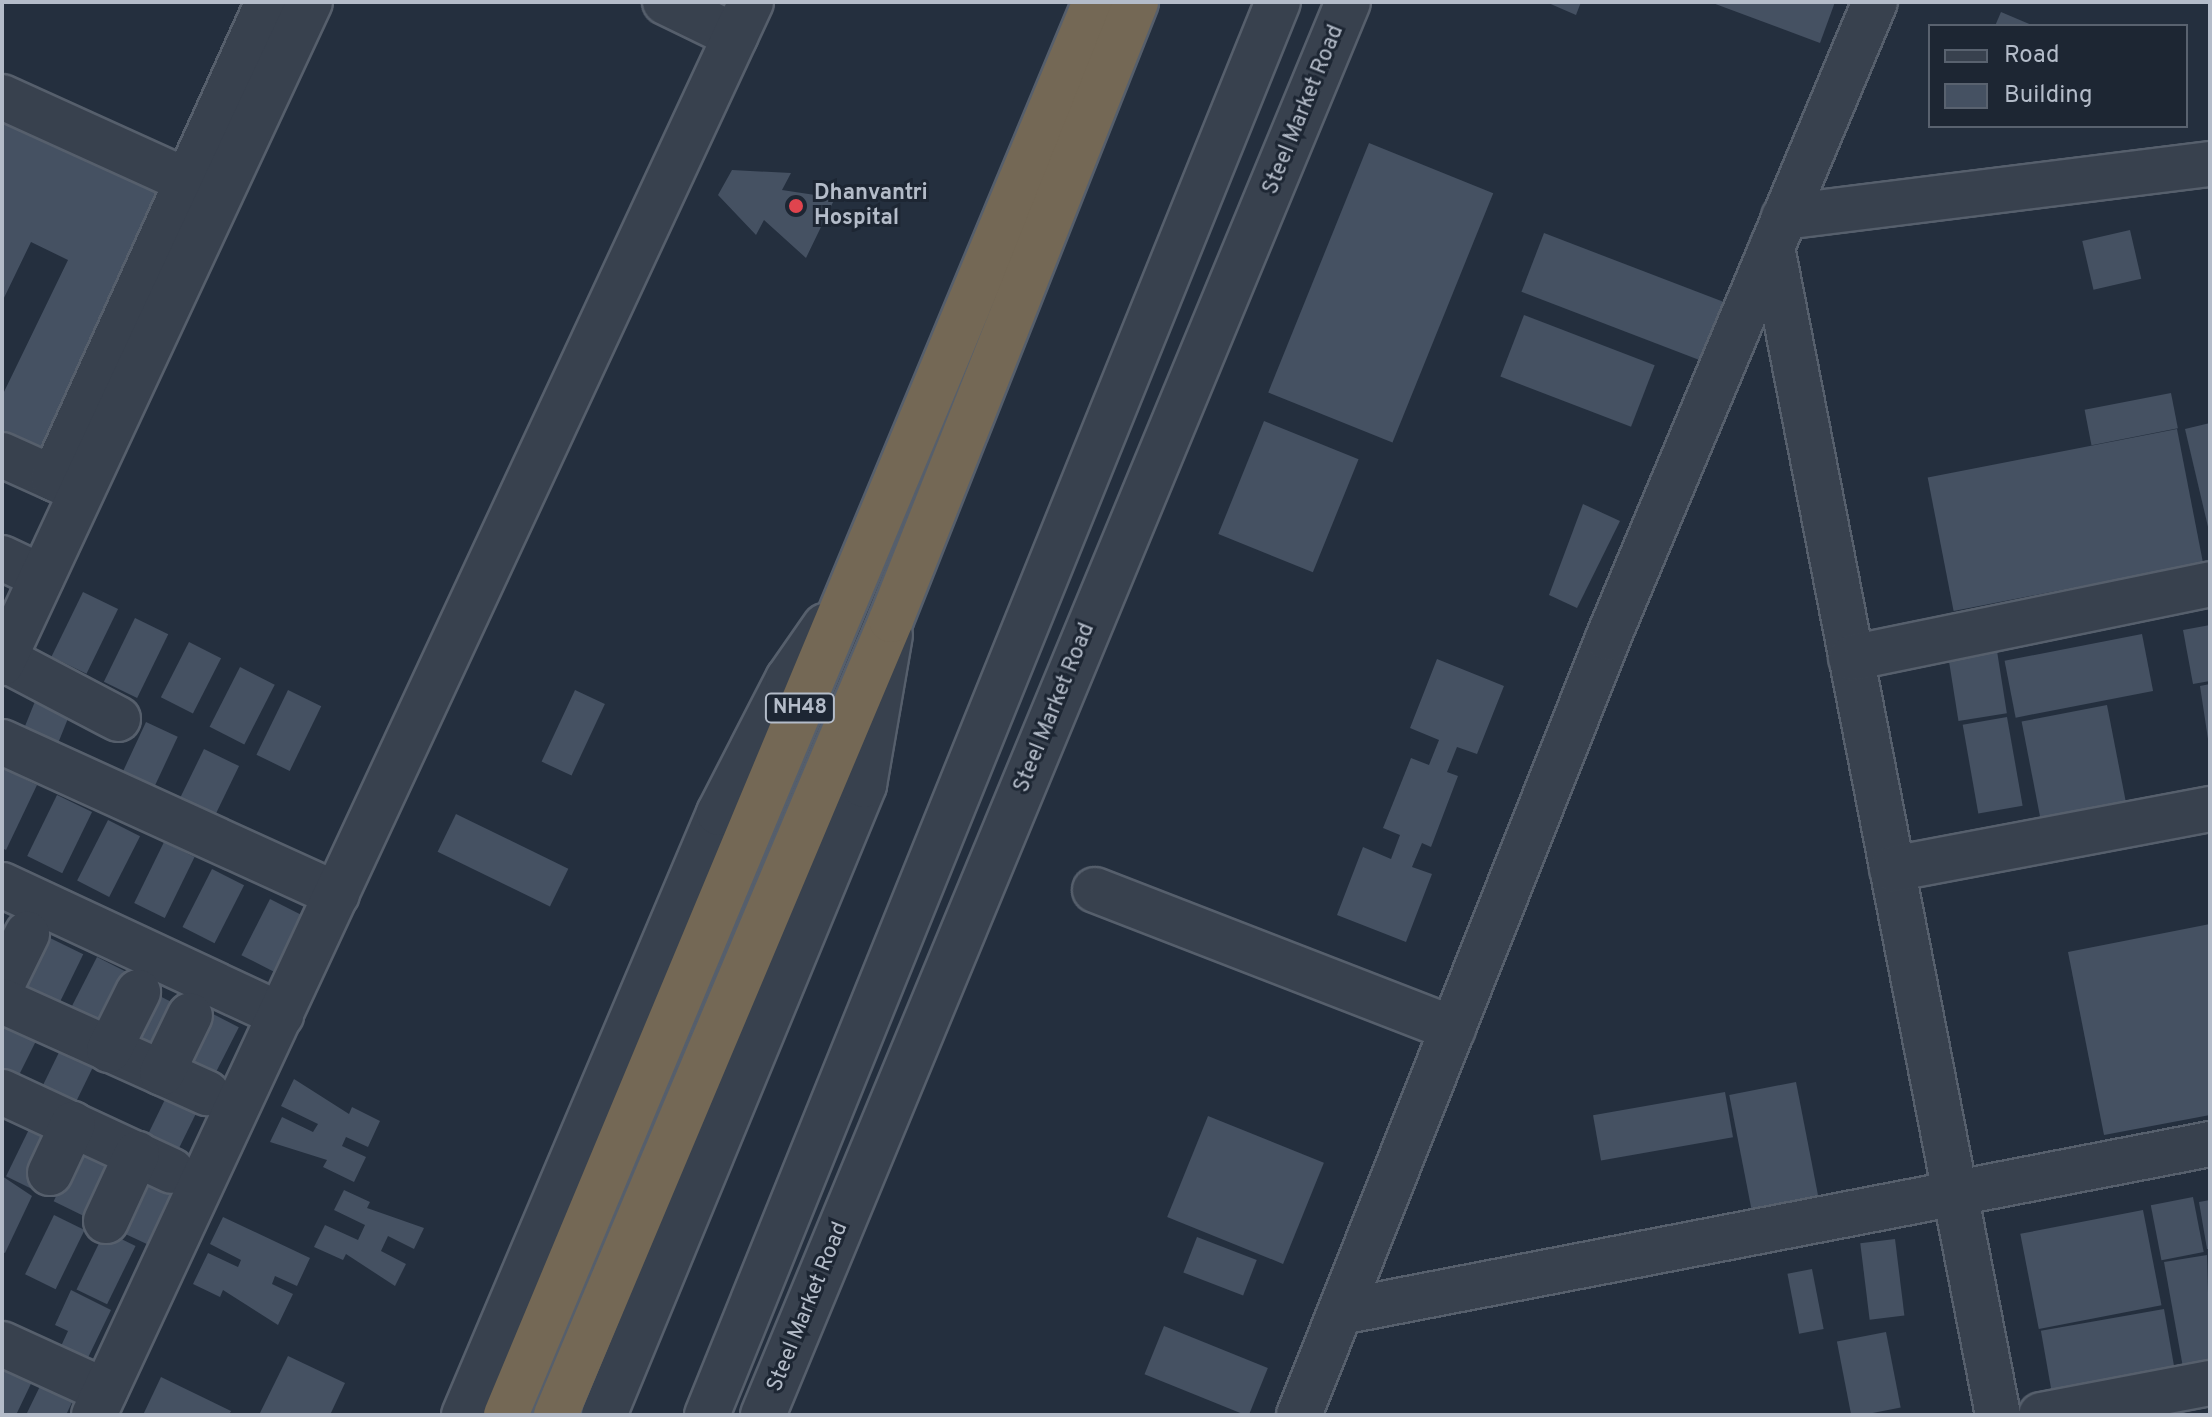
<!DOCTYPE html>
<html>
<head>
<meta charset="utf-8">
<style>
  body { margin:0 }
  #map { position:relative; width:2212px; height:1417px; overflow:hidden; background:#242f3e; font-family:Overpass,sans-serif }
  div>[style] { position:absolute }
  .building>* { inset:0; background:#455162; transform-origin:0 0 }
  .roads { filter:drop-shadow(2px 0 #565f6c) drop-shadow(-2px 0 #565f6c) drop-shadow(0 2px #565f6c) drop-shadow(0 -2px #565f6c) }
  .minor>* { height:44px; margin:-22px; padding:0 22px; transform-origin:22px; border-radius:22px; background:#38414e }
  .highway>* { height:44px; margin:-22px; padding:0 22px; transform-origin:22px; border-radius:22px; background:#746855 }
  .dots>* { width:22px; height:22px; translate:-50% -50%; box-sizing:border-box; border:4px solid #1d2633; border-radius:50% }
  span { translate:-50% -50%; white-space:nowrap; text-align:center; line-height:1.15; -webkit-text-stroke:6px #1d2633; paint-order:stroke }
  .shield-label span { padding:2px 6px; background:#1d2633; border:2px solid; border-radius:6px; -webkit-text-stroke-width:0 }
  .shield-label { font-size:20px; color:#b4bcc9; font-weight:700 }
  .street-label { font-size:22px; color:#b4bcc9 }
  .poi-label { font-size:22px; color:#b4bcc9; font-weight:700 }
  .left { translate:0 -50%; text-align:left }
  .frame { position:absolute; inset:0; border:4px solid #b4bcc9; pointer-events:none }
  .legend { position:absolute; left:1928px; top:24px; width:260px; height:104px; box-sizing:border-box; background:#1d2633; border:2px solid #59626f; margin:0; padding:10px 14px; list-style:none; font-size:24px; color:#b4bcc9 }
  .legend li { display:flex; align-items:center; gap:16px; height:40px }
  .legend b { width:40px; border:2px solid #59626f }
</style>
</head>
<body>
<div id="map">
  <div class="building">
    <i style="clip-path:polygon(1546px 2px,1581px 2px,1576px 15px)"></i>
    <i style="clip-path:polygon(1710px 2px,1835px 2px,1820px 43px)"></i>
    <i style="clip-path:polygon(2001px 12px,2034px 26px,1995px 26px)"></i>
    <i style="clip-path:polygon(2px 116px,164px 196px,43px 457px,2px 437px,2px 396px,68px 260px,31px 242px,2px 302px)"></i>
    <i style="left:1369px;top:143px;width:134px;height:269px;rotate:22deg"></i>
    <i style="clip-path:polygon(732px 170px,791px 173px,782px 190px,835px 198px,806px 258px,764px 220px,756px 235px,718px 195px)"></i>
    <i style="left:2130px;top:230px;width:50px;height:49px;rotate:77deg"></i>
    <i style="left:1544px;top:233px;width:192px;height:63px;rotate:21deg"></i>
    <i style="left:1524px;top:315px;width:140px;height:66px;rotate:21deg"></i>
    <i style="left:2171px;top:393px;width:36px;height:88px;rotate:79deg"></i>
    <i style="left:1264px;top:421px;width:102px;height:122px;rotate:22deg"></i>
    <i style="clip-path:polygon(2210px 423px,2210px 531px,2209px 531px,2185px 429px)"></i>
    <i style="left:2177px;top:429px;width:136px;height:254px;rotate:79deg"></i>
    <i style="clip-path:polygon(1583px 504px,1620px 521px,1577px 608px,1549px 595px)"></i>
    <i style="left:83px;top:592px;width:39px;height:72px;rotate:26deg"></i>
    <i style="left:135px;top:618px;width:37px;height:71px;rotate:26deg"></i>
    <i style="clip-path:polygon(2210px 625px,2210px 681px,2193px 684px,2183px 630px)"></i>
    <i style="left:2142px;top:634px;width:58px;height:140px;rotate:79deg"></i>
    <i style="left:189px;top:642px;width:36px;height:62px;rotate:27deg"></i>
    <i style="left:1997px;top:651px;width:63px;height:49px;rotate:81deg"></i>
    <i style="clip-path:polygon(1437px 659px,1504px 686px,1477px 754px,1457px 747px,1447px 772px,1458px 776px,1431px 847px,1422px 843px,1412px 867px,1432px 874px,1406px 942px,1337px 915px,1363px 847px,1391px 859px,1400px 835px,1383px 828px,1411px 758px,1429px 765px,1439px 740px,1410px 728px)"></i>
    <i style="left:240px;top:667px;width:39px;height:67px;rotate:27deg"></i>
    <i style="clip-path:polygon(2210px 684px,2210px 739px,2208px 739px,2200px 686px)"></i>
    <i style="left:288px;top:690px;width:37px;height:72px;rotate:26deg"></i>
    <i style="left:575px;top:690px;width:33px;height:79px;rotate:25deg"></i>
    <i style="left:38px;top:694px;width:37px;height:51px;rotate:22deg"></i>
    <i style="left:2107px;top:705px;width:106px;height:87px;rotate:79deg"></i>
    <i style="left:2007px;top:717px;width:90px;height:45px;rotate:80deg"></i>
    <i style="left:146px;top:722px;width:35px;height:69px;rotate:25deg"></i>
    <i style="left:204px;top:749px;width:39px;height:61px;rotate:26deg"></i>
    <i style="clip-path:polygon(2px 768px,37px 785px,6px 850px,2px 848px)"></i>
    <i style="left:57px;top:795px;width:39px;height:68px;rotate:26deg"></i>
    <i style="left:456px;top:814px;width:125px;height:42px;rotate:26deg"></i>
    <i style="left:108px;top:820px;width:36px;height:68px;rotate:27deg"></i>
    <i style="left:164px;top:842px;width:34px;height:68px;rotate:26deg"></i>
    <i style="left:212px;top:869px;width:36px;height:65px;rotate:27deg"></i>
    <i style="left:270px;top:899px;width:36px;height:63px;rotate:27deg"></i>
    <i style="clip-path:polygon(2210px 924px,2210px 1115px,2104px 1135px,2068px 952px)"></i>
    <i style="left:50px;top:938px;width:37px;height:66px;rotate:26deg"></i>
    <i style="left:97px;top:957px;width:36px;height:68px;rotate:27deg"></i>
    <i style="left:146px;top:989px;width:40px;height:59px;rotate:27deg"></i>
    <i style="left:213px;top:1014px;width:29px;height:64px;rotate:27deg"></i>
    <i style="clip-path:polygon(2px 1021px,43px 1027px,14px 1085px,2px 1079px)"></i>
    <i style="left:65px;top:1040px;width:37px;height:62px;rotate:26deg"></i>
    <i style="clip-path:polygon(294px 1079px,349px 1114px,352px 1107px,380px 1121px,368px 1147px,346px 1137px,342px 1146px,366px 1157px,354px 1182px,323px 1167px,327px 1160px,270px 1142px,282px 1117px,313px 1132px,318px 1124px,281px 1106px)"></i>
    <i style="left:1796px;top:1082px;width:124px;height:68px;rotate:79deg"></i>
    <i style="left:173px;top:1083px;width:34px;height:67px;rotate:26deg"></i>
    <i style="left:1725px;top:1092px;width:46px;height:134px;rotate:80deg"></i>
    <i style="left:1208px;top:1116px;width:125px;height:109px;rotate:22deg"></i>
    <i style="left:35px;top:1117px;width:34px;height:66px;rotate:26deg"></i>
    <i style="left:83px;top:1141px;width:37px;height:67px;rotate:26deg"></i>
    <i style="left:140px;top:1168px;width:40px;height:66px;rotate:25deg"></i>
    <i style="clip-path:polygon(2px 1176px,32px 1196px,5px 1253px,2px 1252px)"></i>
    <i style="clip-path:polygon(344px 1190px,370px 1202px,367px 1208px,424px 1228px,414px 1249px,388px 1236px,381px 1251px,406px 1264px,395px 1286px,346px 1254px,343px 1260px,314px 1247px,325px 1225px,358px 1240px,365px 1225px,334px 1210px)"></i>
    <i style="left:2193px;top:1197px;width:56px;height:43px;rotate:79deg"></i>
    <i style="clip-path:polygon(2210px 1200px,2210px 1249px,2207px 1249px,2199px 1202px)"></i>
    <i style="left:2143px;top:1210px;width:97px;height:125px;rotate:79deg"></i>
    <i style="left:54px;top:1215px;width:34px;height:66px;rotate:26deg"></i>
    <i style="clip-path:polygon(223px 1217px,310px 1258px,297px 1286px,275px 1276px,272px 1284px,293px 1294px,278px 1325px,223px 1290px,220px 1297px,193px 1284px,208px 1253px,238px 1267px,241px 1260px,210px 1244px)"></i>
    <i style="left:105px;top:1231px;width:34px;height:65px;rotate:26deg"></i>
    <i style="left:1197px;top:1237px;width:64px;height:38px;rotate:21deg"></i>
    <i style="left:1895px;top:1239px;width:77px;height:35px;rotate:83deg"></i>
    <i style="clip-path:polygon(2207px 1255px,2210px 1368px,2184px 1373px,2164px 1262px)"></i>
    <i style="left:1812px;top:1269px;width:61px;height:25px;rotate:79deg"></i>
    <i style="clip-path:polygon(71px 1290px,111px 1310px,82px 1370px,56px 1357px,68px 1331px,55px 1325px)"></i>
    <i style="left:2164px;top:1309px;width:61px;height:125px;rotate:80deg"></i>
    <i style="left:1164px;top:1326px;width:112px;height:52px;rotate:22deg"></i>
    <i style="left:1886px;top:1332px;width:77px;height:50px;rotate:79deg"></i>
    <i style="clip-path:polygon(2px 1351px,38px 1369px,16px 1415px,2px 1415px)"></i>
    <i style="clip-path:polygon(288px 1356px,345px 1383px,330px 1415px,259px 1415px)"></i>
    <i style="clip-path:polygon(161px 1377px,231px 1411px,229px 1415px,143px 1415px)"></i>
    <i style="clip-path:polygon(44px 1378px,76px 1394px,66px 1415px,26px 1415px)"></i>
  </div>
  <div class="roads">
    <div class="minor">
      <i style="left:665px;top:2px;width:78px;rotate:25.9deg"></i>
      <i style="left:2px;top:97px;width:230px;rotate:24.4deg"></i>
      <i style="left:1784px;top:217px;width:429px;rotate:-7.1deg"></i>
      <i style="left:1772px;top:247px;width:1190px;rotate:79.05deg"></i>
      <i style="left:2px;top:455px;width:85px;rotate:24.2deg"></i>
      <i style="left:53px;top:478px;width:522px;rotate:-65.69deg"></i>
      <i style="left:2px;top:558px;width:44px;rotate:25.4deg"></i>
      <i style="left:2px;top:658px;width:131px;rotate:27.7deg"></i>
      <i style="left:1851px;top:658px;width:367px;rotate:-11.6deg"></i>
      <i style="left:2px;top:663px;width:729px;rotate:-65.02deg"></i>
      <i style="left:2px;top:742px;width:368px;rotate:24.5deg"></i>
      <i style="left:1892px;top:869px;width:324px;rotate:-10.7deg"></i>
      <i style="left:2px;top:885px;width:308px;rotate:25deg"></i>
      <i style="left:1095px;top:890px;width:384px;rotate:21.2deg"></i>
      <i style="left:2px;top:985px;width:57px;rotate:-63.9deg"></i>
      <i style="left:2px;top:1001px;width:225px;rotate:24.2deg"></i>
      <i style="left:109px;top:1050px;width:65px;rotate:-63.4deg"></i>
      <i style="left:162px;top:1073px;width:64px;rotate:-64.2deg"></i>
      <i style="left:2px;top:1092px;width:187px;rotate:24.9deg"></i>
      <i style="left:50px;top:1173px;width:54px;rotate:-64.9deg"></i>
      <i style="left:106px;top:1221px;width:74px;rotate:-65.2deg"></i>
      <i style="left:1341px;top:1312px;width:885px;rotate:-10.94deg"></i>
      <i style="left:2px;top:1344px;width:113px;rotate:24.5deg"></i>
      <i style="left:94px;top:1415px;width:1558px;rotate:-65.06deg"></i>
      <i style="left:464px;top:1415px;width:654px;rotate:-67.04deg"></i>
      <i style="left:719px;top:813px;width:151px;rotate:-62.8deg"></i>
      <i style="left:788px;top:679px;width:65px;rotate:-55.1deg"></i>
      <i style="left:604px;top:1415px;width:682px;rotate:-67.57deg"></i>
      <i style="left:864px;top:785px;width:152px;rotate:-80.2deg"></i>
      <i style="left:707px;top:1415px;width:1524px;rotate:-68deg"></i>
      <i style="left:763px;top:1415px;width:1529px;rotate:-67.51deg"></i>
      <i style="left:1299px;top:1415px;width:836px;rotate:-68.31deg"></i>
      <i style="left:1608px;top:638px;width:690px;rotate:-67.23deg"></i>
      <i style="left:2041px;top:1415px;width:172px;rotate:-10.7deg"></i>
    </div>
    <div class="highway">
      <i style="left:506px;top:1415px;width:1531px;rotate:-67.37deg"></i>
      <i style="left:556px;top:1415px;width:863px;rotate:-67.15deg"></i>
      <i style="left:891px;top:620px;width:665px;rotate:-68.37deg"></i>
    </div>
  </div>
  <div class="dots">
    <i style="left:796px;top:206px;background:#e0444e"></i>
  </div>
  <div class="shield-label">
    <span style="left:800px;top:708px">NH48</span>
  </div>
  <div class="street-label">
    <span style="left:1304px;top:110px;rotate:-68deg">Steel Market Road</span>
    <span style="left:1055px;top:708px;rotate:-68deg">Steel Market Road</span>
    <span style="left:808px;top:1307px;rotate:-68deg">Steel Market Road</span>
  </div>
  <div class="poi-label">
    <span class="left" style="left:814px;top:206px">Dhanvantri<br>Hospital</span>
  </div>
  <div class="frame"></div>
  <ul class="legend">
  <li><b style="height:10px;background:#38414e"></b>Road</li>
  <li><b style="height:22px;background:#455162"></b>Building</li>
  </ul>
</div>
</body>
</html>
